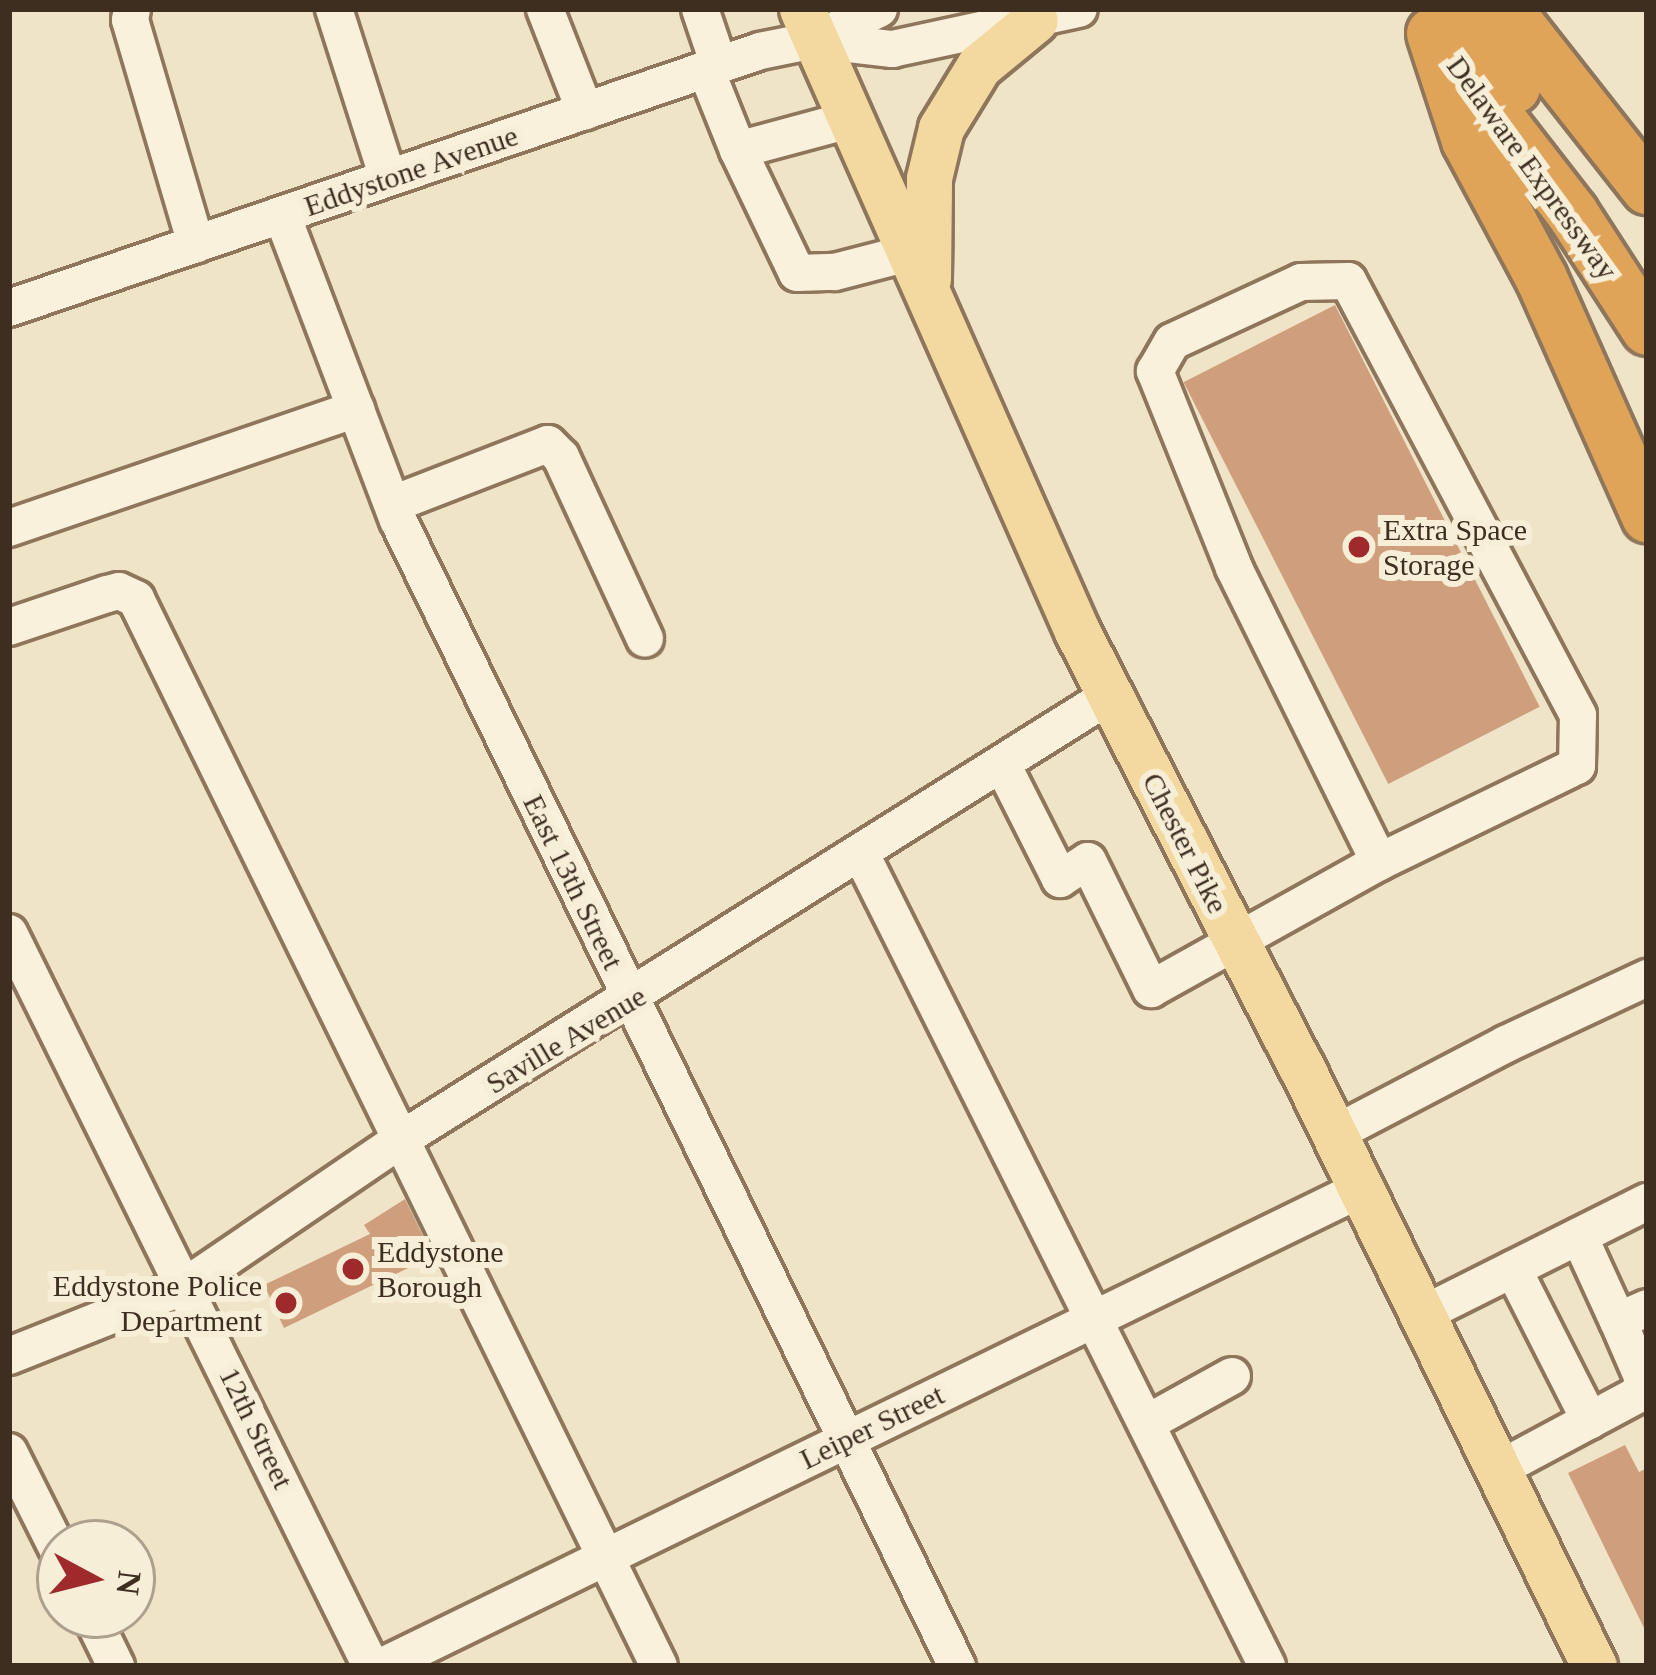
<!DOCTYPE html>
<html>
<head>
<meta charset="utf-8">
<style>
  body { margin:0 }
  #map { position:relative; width:1656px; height:1675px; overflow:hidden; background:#f0e4c8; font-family:Georgia,serif }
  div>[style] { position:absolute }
  .building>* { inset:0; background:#cf9f7d; transform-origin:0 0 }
  .roads { filter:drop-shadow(3px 0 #8d765c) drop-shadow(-3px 0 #8d765c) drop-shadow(0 3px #8d765c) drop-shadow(0 -3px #8d765c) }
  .minor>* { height:36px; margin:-18px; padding:0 18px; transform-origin:18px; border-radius:18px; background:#faf1dc }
  .major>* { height:45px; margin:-22.5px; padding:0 22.5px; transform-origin:22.5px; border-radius:22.5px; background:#f3d9a0 }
  .highway>* { height:51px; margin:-25.5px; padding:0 25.5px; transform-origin:25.5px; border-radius:25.5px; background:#e0a458 }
  .dots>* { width:33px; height:33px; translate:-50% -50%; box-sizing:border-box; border:6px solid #f7eed8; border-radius:50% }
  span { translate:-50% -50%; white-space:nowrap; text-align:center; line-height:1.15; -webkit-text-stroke:12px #f7eed8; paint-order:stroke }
  .street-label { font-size:30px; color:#3d2e20 }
  .poi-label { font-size:30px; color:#3d2e20 }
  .left { translate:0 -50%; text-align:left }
  .right { translate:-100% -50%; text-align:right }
  .frame { position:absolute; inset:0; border:12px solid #3d2e20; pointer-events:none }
  .north { position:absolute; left:36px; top:1519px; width:120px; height:120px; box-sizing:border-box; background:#f7eed8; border:3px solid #ada18e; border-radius:50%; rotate:97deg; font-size:33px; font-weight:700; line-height:48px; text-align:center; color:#3d2e20 }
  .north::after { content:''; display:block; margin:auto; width:42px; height:54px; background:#9e2a2b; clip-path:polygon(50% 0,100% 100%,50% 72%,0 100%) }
</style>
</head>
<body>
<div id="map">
  <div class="building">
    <i style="left:1335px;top:305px;width:451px;height:170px;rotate:63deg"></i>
    <i style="clip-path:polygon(405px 1199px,433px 1256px,284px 1328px,264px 1285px,370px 1234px,364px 1225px)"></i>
    <i style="clip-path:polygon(1625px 1445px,1639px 1472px,1647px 1468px,1647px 1634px,1568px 1473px)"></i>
  </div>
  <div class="roads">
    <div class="minor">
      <i style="left:132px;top:9px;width:11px;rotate:100deg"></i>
      <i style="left:130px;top:20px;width:234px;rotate:73.6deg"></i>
      <i style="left:334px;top:9px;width:177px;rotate:72.3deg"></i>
      <i style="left:545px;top:9px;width:110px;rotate:68.6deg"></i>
      <i style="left:700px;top:9px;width:59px;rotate:71.3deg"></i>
      <i style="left:814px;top:40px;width:79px;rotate:6.6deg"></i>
      <i style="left:892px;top:49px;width:191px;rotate:-12.1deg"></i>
      <i style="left:706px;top:70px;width:86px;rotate:68.2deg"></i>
      <i style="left:849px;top:120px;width:115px;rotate:164.9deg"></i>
      <i style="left:738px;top:150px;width:136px;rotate:64.4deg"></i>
      <i style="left:797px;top:273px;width:38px;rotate:-2deg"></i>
      <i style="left:835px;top:272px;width:75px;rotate:-14.6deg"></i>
      <i style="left:282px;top:215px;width:326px;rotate:69.2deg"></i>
      <i style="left:398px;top:520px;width:1275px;rotate:64deg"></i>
      <i style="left:9px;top:308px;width:794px;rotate:-18.89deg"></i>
      <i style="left:760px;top:51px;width:55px;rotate:-11.5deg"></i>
      <i style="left:814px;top:40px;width:72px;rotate:-25.5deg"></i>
      <i style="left:393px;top:504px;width:166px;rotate:-21.2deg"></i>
      <i style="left:548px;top:444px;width:18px;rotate:45deg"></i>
      <i style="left:561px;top:457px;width:200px;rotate:65.2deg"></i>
      <i style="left:9px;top:528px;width:367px;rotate:-18.9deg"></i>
      <i style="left:9px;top:627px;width:103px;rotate:-18.6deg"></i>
      <i style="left:107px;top:594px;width:12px;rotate:-14deg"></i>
      <i style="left:119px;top:591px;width:19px;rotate:25deg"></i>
      <i style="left:136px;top:599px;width:1188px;rotate:63.89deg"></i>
      <i style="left:1002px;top:764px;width:129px;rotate:63.2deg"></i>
      <i style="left:1060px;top:879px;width:33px;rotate:-33deg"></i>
      <i style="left:1088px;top:861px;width:143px;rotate:63.8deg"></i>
      <i style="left:1151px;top:989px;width:261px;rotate:-29.1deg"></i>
      <i style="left:1379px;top:862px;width:220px;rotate:-25.9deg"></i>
      <i style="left:1577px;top:766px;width:51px;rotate:-88.9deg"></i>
      <i style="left:1578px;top:715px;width:491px;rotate:-117.9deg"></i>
      <i style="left:1348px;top:281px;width:47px;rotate:178.8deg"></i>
      <i style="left:1301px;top:282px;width:142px;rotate:155.1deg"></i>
      <i style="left:1172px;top:342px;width:34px;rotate:120deg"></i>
      <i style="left:1155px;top:371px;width:212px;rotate:68.1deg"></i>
      <i style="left:1234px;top:568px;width:328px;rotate:63.7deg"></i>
      <i style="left:861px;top:854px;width:908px;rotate:63.43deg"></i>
      <i style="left:9px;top:933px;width:818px;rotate:63.72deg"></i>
      <i style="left:1334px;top:1134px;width:194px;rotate:-27.6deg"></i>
      <i style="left:1506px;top:1044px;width:156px;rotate:-25.1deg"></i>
      <i style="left:1579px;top:1236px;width:94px;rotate:65.4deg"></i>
      <i style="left:1513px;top:1269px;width:170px;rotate:63.1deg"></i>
      <i style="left:1423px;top:1314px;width:250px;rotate:-26.6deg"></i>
      <i style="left:9px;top:1356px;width:192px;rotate:-21.7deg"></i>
      <i style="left:187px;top:1285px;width:258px;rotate:-34.2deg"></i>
      <i style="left:400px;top:1140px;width:837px;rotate:-32.06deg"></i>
      <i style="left:1147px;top:1423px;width:97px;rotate:-28.9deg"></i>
      <i style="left:9px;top:1452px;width:114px;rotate:63.4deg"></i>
      <i style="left:1499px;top:1469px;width:157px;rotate:-28.2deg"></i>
      <i style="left:1637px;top:1395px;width:16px;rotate:-63deg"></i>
      <i style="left:1644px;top:1381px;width:65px;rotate:-113.4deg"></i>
      <i style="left:1618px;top:1321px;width:32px;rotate:-24deg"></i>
      <i style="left:91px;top:1615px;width:57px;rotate:63.9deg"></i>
      <i style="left:383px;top:1666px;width:1088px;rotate:-26deg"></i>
    </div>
    <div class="major">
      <i style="left:802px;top:9px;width:680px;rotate:66.15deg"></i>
      <i style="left:1077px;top:631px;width:489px;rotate:62.8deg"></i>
      <i style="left:1301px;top:1066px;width:668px;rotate:63.97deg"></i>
      <i style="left:928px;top:279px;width:101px;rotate:-89.4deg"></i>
      <i style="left:929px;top:178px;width:51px;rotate:-76.5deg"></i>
      <i style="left:941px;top:128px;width:73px;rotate:-58.5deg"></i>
      <i style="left:979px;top:66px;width:72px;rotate:-39.4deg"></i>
    </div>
    <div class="highway">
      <i style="left:1458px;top:9px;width:96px;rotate:54.3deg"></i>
      <i style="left:1506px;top:9px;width:228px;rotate:51.8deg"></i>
      <i style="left:1432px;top:33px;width:113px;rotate:71.9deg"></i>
      <i style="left:1467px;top:140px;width:157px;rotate:61.8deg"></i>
      <i style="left:1541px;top:278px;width:261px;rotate:66deg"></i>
      <i style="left:1455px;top:62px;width:191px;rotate:52.2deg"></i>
      <i style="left:1572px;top:213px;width:138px;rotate:57.1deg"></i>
    </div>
  </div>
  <div class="dots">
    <i style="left:1359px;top:547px;background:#9e2a2b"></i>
    <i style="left:353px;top:1269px;background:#9e2a2b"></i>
    <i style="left:286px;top:1303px;background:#9e2a2b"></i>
  </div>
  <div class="street-label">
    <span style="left:1532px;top:168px;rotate:54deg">Delaware Expressway</span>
    <span style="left:411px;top:171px;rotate:-19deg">Eddystone Avenue</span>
    <span style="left:1185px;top:843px;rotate:63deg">Chester Pike</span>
    <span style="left:573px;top:882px;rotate:64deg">East 13th Street</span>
    <span style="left:566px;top:1040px;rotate:-31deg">Saville Avenue</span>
    <span style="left:872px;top:1427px;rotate:-26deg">Leiper Street</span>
    <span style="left:256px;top:1428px;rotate:64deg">12th Street</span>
  </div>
  <div class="poi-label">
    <span class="left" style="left:1383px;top:547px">Extra Space<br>Storage</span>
    <span class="left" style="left:377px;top:1269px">Eddystone<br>Borough</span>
    <span class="right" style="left:262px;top:1303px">Eddystone Police<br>Department</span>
  </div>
  <div class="frame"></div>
  <div class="north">N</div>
</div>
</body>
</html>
